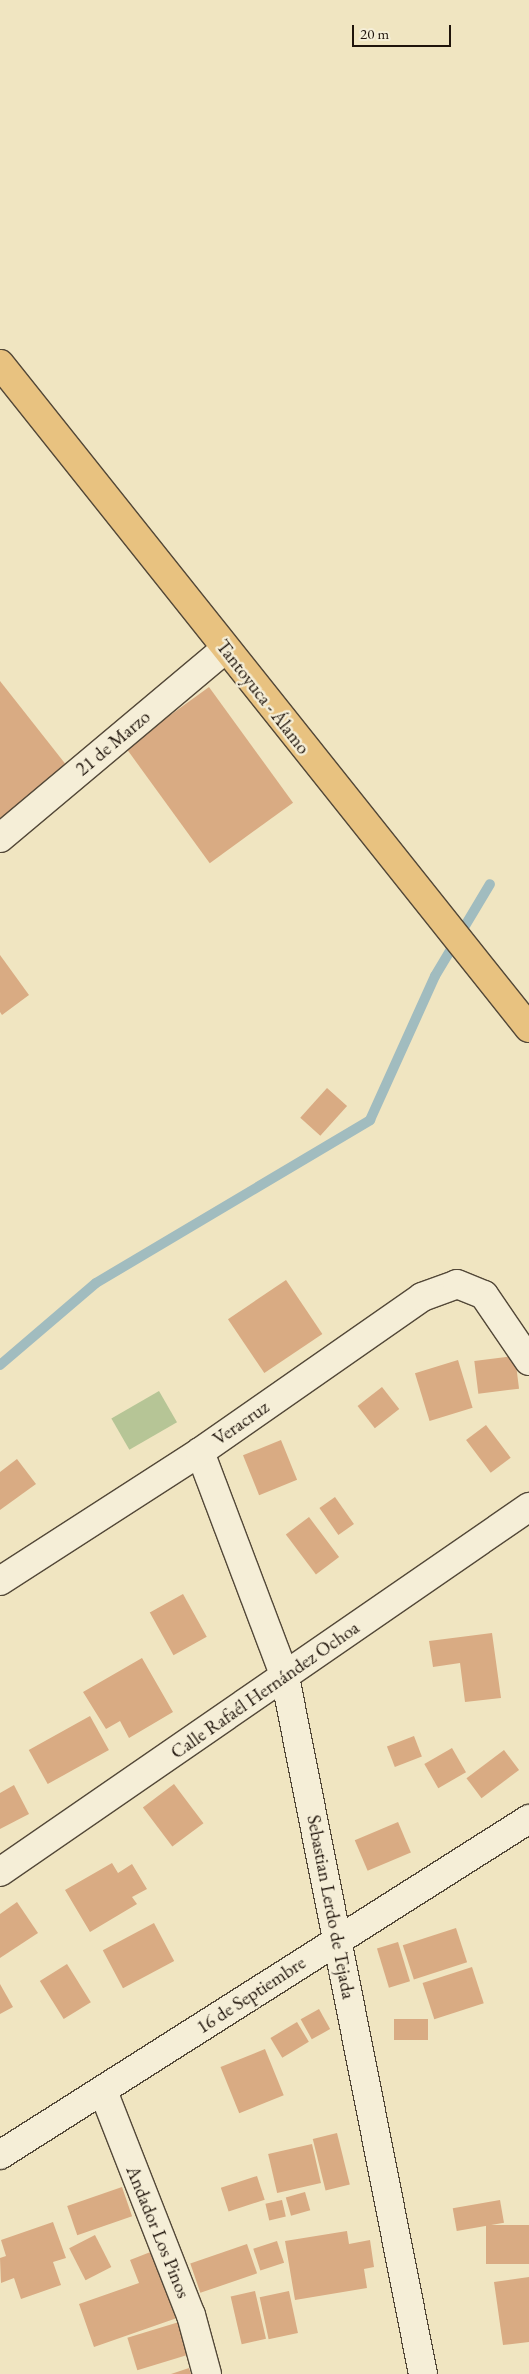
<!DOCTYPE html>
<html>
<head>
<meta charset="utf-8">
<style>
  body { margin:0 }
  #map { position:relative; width:529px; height:2374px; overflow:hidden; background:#f0e5c1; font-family:"EB Garamond",serif }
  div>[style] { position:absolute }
  .green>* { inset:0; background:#b6c596; transform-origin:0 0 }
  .stream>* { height:10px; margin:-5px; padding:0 5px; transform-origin:5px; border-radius:5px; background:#a1bcbf }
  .building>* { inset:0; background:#d9ab83; transform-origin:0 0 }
  .roads { filter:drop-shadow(1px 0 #534838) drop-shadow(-1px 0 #534838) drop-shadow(0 1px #534838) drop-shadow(0 -1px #534838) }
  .minor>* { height:28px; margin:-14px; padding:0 14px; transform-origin:14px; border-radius:14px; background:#f5eed7 }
  .primary>* { height:28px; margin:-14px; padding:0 14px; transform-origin:14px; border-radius:14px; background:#e8c280 }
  span { translate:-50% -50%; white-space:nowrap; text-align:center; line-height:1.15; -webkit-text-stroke:5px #f5eed7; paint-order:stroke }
  .street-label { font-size:19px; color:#1f140b }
  .scale { position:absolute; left:352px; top:25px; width:99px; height:22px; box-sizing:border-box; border:2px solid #1f140b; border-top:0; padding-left:6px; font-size:15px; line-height:18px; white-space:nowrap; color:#1f140b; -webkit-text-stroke:4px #f5eed7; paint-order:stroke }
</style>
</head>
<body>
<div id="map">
  <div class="green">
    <i style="left:159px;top:1391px;width:36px;height:55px;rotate:60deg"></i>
  </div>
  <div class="stream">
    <i style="left:0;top:1365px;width:126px;rotate:-40.5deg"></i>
    <i style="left:96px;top:1283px;width:319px;rotate:-30.7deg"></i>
    <i style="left:370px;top:1120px;width:158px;rotate:-65.7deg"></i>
    <i style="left:435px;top:976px;width:107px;rotate:-59.1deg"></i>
  </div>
  <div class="building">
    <i style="clip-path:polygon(0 681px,67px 766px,0 819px)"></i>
    <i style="left:209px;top:687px;width:143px;height:103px;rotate:54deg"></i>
    <i style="clip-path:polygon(0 955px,29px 995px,2px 1015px,0 1012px)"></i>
    <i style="left:327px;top:1088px;width:27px;height:40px;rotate:42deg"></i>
    <i style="left:286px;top:1280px;width:65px;height:70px;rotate:56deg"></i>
    <i style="left:515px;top:1356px;width:33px;height:41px;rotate:83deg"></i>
    <i style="left:458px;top:1360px;width:50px;height:45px;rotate:73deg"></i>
    <i style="left:382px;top:1387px;width:28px;height:31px;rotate:52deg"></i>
    <i style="left:486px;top:1425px;width:41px;height:25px;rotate:53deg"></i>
    <i style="left:281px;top:1440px;width:43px;height:41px;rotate:68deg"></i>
    <i style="clip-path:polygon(17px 1459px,36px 1484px,0 1510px,0 1472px)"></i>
    <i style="left:335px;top:1497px;width:33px;height:19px;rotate:55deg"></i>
    <i style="left:309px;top:1517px;width:50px;height:29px;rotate:53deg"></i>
    <i style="left:183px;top:1594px;width:49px;height:38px;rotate:61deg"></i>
    <i style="clip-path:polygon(492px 1633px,501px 1698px,465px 1702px,460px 1663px,433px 1667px,429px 1641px)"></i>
    <i style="clip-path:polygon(142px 1658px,173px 1712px,129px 1738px,120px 1721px,106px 1729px,83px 1692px)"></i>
    <i style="left:90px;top:1716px;width:39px;height:70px;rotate:61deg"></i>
    <i style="left:414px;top:1736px;width:22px;height:29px;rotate:69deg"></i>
    <i style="left:452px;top:1748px;width:28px;height:32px;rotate:60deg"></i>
    <i style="left:504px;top:1750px;width:25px;height:47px;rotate:53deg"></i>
    <i style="left:174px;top:1784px;width:49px;height:39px;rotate:53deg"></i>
    <i style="clip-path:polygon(14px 1785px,29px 1814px,0 1829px,0 1793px)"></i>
    <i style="left:398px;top:1822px;width:33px;height:47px;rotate:67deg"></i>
    <i style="clip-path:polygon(112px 1863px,118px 1873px,132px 1864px,147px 1889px,132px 1897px,137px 1904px,90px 1932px,65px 1890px)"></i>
    <i style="clip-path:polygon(17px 1902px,38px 1933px,0 1958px,0 1914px)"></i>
    <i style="left:154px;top:1923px;width:43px;height:58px;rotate:62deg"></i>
    <i style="left:456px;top:1928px;width:36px;height:56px;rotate:72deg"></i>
    <i style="left:398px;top:1942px;width:41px;height:22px;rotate:73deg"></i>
    <i style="left:67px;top:1964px;width:45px;height:32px;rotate:58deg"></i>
    <i style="left:472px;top:1967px;width:38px;height:52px;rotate:72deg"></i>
    <i style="clip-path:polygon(0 1984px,13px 2007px,0 2014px)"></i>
    <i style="left:319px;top:2009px;width:23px;height:21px;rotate:61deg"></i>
    <i style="left:428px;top:2019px;width:21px;height:34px;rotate:90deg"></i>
    <i style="left:297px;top:2022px;width:23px;height:31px;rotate:59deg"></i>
    <i style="left:265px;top:2049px;width:50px;height:48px;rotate:68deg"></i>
    <i style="left:337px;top:2133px;width:53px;height:25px;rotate:76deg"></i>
    <i style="left:312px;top:2144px;width:40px;height:45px;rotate:77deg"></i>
    <i style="left:257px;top:2176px;width:25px;height:38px;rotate:72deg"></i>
    <i style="left:122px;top:2187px;width:31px;height:58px;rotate:71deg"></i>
    <i style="left:305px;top:2192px;width:19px;height:20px;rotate:74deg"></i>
    <i style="left:282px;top:2200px;width:17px;height:17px;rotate:77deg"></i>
    <i style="left:500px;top:2200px;width:23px;height:48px;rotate:80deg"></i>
    <i style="clip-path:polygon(53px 2222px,66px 2258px,53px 2262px,61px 2285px,21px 2299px,14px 2278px,1px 2283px,0 2258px,6px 2256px,1px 2240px)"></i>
    <i style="left:529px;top:2225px;width:39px;height:43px;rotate:90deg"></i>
    <i style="clip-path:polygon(347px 2231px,349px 2244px,370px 2240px,374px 2267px,364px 2269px,367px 2288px,295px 2300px,285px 2241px)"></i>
    <i style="left:95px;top:2235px;width:36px;height:29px;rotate:63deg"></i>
    <i style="left:277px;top:2241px;width:23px;height:25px;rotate:72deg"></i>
    <i style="left:247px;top:2244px;width:31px;height:60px;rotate:71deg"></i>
    <i style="clip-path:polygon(153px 2251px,177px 2318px,94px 2347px,79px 2304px,139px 2283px,130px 2260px)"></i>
    <i style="clip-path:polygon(529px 2277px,529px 2342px,503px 2345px,494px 2282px)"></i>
    <i style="left:255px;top:2291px;width:49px;height:25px;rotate:77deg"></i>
    <i style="left:289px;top:2291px;width:43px;height:30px;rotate:78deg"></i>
    <i style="left:179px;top:2322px;width:34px;height:54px;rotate:73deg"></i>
    <i style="clip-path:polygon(189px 2368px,191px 2374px,171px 2374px)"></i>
  </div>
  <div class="roads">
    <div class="minor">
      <i style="left:0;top:838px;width:294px;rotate:-40deg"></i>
      <i style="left:200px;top:1452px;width:241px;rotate:69.3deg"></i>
      <i style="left:285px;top:1677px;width:711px;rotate:78.8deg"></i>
      <i style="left:0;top:1581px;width:238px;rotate:-32.8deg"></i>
      <i style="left:200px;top:1452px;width:271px;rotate:-34.9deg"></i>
      <i style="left:422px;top:1297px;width:37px;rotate:-20deg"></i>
      <i style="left:457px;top:1284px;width:29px;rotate:22deg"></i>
      <i style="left:484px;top:1295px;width:80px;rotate:55.7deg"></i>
      <i style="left:0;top:1872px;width:643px;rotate:-34.6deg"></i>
      <i style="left:103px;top:2091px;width:241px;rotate:68.6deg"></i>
      <i style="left:191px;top:2315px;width:61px;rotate:74.8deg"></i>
      <i style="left:0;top:2155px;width:627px;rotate:-32.42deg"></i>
    </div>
    <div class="primary">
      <i style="left:0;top:364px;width:849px;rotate:51.46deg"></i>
    </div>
  </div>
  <div class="street-label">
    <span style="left:263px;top:697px;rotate:52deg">Tantoyuca - Álamo</span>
    <span style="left:113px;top:743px;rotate:-40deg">21 de Marzo</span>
    <span style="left:241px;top:1423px;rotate:-35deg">Veracruz</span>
    <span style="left:265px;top:1690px;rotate:-35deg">Calle Rafaél Hernández Ochoa</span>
    <span style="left:331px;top:1907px;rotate:79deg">Sebastian Lerdo de Tejada</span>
    <span style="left:251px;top:1995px;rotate:-33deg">16 de Septiembre</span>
    <span style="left:158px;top:2232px;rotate:68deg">Andador Los Pinos</span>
  </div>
  <div class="scale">20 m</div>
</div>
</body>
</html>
